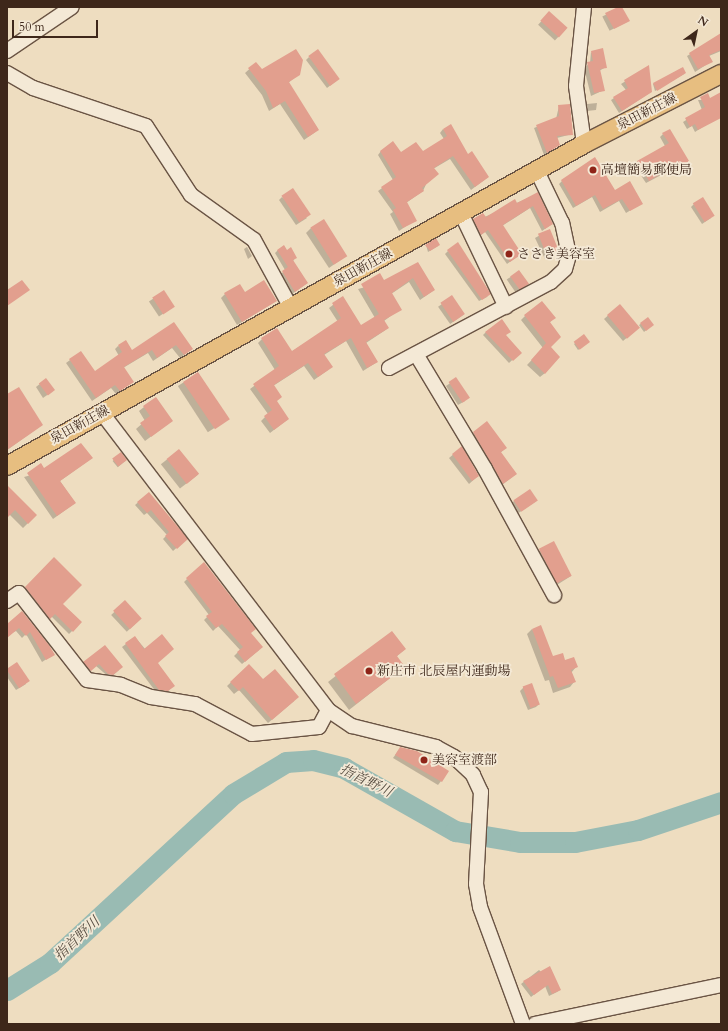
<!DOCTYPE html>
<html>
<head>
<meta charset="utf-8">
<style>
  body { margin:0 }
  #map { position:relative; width:728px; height:1031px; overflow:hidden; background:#eeddc0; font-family:Cardo,"Noto Serif JP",serif }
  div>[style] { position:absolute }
  .shadow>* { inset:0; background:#0003; transform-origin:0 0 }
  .river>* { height:21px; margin:-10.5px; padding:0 10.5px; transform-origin:10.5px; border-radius:10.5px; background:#99bbb3 }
  .building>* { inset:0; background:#e29f8e; transform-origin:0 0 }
  .roads { filter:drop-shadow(1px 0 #6a5444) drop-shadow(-1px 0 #6a5444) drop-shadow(0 1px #6a5444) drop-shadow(0 -1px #6a5444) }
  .minor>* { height:14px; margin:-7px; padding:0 7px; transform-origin:7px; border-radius:7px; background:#f4e9d6 }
  .major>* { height:18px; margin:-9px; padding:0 9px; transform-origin:9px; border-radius:9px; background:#e7be80 }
  .dots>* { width:11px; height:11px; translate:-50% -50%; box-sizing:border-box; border:2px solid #f4e9d6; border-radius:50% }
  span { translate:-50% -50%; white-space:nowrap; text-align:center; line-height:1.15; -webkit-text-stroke:3.5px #f4e9d6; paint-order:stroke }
  .street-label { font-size:13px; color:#3e271a }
  .poi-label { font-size:13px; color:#3e271a }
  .left { translate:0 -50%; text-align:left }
  .water-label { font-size:14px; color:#554c40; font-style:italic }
  .frame { position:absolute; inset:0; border:8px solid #3e271a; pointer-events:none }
  .north { position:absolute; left:676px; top:12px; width:40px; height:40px; -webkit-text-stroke:3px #f4e9d6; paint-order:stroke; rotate:33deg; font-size:11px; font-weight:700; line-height:16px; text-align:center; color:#3e271a }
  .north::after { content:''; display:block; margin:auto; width:14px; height:18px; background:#3e271a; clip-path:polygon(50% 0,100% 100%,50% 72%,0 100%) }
  .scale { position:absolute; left:12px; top:20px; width:86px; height:18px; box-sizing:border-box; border:2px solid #3e271a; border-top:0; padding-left:5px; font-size:12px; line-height:14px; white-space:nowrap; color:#3e271a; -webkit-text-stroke:3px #f4e9d6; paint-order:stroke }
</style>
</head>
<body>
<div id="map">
  <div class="shadow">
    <i style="left:621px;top:7px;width:16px;height:21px;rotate:63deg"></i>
    <i style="left:549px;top:13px;width:23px;height:16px;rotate:43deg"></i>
    <i style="clip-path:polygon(721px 35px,721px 51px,709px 56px,712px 61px,695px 72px,687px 56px)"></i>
    <i style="clip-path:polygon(591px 52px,606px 67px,599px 71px,604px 90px,591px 96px,584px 68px,590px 63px)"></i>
    <i style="clip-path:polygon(309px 57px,336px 81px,327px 88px,306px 60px)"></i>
    <i style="clip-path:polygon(256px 63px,261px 70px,299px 74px,288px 83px,318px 129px,314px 133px,304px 140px,280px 104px,269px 111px,262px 95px,245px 73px)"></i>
    <i style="clip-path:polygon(648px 67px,651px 92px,619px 113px,611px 100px,626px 90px,621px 84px)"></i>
    <i style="clip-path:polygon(682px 68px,684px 74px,655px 91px,653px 84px)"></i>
    <i style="clip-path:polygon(721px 93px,721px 115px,695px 132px,692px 126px,687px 129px,683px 122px,702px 110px,698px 100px,710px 100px)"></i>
    <i style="clip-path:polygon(597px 103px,596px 110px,587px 111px,587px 104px)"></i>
    <i style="clip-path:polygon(559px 106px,572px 134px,557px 138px,559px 145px,544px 155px,534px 128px,556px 119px)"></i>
    <i style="clip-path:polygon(443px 129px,488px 177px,471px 190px,450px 159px,433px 169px,423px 191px,406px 203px,415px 220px,399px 231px,390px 214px,393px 212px,378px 191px,393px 180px,378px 155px,381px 151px,423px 153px,444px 139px,440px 133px)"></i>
    <i style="clip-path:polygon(663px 134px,688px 161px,646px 183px,634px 165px,665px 146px,660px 137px)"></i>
    <i style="clip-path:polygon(562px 181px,614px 191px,641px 204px,626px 213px,619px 201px,600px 212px,592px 197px,573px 208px,559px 184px)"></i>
    <i style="clip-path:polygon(537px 194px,552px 224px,542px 231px,530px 208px,502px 226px,521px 254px,507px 264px,485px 232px,478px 237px,471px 223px)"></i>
    <i style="clip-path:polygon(282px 197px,307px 218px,296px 225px,279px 200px)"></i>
    <i style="clip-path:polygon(694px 204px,711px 218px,702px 224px,691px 207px)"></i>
    <i style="clip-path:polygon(311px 228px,346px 256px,329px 268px,306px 233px)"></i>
    <i style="clip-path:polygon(549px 230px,558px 251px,545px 259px,535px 238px)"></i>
    <i style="clip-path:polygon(426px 245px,438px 246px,428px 252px)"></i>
    <i style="clip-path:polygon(247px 247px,252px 256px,248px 259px,244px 249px)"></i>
    <i style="clip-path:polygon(278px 250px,296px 257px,293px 261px,307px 283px,292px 294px,280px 275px,285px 270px,275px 253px)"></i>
    <i style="clip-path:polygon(448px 251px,489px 294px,487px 297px,479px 301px,445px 254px)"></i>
    <i style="clip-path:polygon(418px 264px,434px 290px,420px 300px,409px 282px,391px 294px,400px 309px,384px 321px,388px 328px,384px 331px,366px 343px,377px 362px,363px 371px,346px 341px,324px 355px,328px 370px,314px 380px,304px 366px,273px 386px,276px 402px,288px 419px,270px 433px,261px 421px,268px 414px,250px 389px,275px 370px,258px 343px,262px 339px,291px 352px,338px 322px,329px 308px,342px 298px,361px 327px,375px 318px,358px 289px,384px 282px)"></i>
    <i style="left:519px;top:271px;width:16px;height:15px;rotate:55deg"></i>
    <i style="left:163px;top:292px;width:18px;height:17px;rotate:56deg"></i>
    <i style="clip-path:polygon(225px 294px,276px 301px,237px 325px,221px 298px)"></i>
    <i style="left:452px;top:297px;width:21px;height:17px;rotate:55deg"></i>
    <i style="clip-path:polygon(619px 306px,635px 331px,623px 341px,604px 319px)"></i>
    <i style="clip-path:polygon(525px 316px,554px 318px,549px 323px,550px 347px,545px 373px,540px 377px,527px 365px,543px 348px,521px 320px)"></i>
    <i style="clip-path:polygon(648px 319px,651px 326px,644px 332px,639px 325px)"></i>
    <i style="clip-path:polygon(174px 323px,188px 352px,180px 358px,172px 348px,153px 361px,148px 353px,123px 368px,132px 382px,116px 394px,111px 388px,92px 401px,66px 363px,70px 360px,95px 372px,119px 356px,115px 349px,118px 346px,132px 352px)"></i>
    <i style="clip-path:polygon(486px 332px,505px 336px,520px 353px,509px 363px,483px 335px)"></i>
    <i style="clip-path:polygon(584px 335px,587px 343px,578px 350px,574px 344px)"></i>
    <i style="left:198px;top:373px;width:55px;height:24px;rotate:57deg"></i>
    <i style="clip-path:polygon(46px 379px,50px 393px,43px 398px,36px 387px)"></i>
    <i style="clip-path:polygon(456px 379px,465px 401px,458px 405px,446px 386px)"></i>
    <i style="clip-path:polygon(7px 395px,42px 425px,7px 450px)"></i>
    <i style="clip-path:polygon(144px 407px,172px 421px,145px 441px,136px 429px,145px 421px,139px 411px)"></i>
    <i style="clip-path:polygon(487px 423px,506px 448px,500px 453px,516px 474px,498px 488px,469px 437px)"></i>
    <i style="clip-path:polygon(461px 448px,478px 476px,469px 484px,449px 458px)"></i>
    <i style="left:179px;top:450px;width:31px;height:23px;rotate:52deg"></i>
    <i style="left:121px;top:454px;width:8px;height:11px;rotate:50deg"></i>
    <i style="clip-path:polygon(92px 458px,60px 481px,75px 503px,53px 519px,24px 477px)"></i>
    <i style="clip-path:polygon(7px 487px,36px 515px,23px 528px,9px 514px,7px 516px)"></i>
    <i style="clip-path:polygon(149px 493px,183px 542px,173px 551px,163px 539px,167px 535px,147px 513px,144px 515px,135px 505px)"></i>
    <i style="clip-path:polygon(514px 501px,536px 501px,517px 514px,511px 504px)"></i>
    <i style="clip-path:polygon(540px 550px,571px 576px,552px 588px,535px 555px)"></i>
    <i style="clip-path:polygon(54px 559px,62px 604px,81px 622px,69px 634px,51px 616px,46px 621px,23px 591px)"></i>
    <i style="clip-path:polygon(187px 579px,250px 633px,259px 650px,242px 664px,234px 656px,240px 650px,218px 626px,213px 631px,204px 620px,209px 615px,184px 582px)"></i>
    <i style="left:125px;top:602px;width:23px;height:19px;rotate:47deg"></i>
    <i style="clip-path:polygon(22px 612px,53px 655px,42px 662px,26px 634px,22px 638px,16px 631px,7px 635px,7px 621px,9px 624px)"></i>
    <i style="clip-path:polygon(532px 629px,552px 658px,576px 667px,571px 673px,574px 682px,570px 687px,553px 693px,549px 680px,545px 681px,527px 634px)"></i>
    <i style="clip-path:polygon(392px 632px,405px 649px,396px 657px,404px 667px,349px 710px,328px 682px)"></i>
    <i style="clip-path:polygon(135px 637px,157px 663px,170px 689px,164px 694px,156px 692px,122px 647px)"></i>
    <i style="clip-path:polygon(105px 646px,119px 670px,110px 678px,96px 666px,87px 673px,81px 665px)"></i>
    <i style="clip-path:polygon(17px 663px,26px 684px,16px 690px,7px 677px,7px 670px)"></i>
    <i style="clip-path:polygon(249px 665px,263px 680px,294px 701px,268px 723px,239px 690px,234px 694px,227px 686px)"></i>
    <i style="clip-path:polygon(524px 687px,539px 704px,536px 707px,528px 710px,520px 691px)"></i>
    <i style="clip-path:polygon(398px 751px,448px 772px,438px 785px,393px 758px)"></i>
    <i style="clip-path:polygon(539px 970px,560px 990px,557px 992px,549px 996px,545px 986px,531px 997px,521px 984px)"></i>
  </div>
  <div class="river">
    <i style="left:7px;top:990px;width:51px;rotate:-32.1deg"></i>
    <i style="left:50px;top:963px;width:249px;rotate:-42.7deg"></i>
    <i style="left:233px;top:794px;width:62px;rotate:-31.1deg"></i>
    <i style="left:286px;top:762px;width:27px;rotate:-4deg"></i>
    <i style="left:313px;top:760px;width:32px;rotate:14deg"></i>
    <i style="left:344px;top:768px;width:128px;rotate:29.6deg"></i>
    <i style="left:455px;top:831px;width:66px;rotate:9.6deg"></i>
    <i style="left:520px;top:842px;width:55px"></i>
    <i style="left:575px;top:842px;width:64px;rotate:-10.8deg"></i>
    <i style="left:638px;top:830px;width:88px;rotate:-18.6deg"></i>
  </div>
  <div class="building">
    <i style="clip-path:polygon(618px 7px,622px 7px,630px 21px,614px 29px,605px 13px)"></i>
    <i style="left:549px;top:11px;width:25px;height:13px;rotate:42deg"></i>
    <i style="clip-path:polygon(721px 33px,721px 50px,709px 55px,713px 62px,698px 69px,689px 53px)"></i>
    <i style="clip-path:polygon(603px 48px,607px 68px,600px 69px,605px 91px,594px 93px,587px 62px,593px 61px,591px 51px)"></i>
    <i style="clip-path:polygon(296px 49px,303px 60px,300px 75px,289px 82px,319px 130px,308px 137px,285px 101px,273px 108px,266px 91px,248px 68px,256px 62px,262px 69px)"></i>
    <i style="left:318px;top:49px;width:37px;height:12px;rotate:54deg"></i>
    <i style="clip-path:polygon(649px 65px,652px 92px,622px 111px,613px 97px,628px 88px,624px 80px)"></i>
    <i style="clip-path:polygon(683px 67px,686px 73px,657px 91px,653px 83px)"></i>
    <i style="clip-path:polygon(721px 92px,721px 118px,698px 130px,695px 124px,690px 127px,685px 118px,705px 107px,700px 97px,708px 93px,710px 98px)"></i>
    <i style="clip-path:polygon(570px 104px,573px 135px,557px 136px,560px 145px,547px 153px,536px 125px,559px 116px,558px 105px)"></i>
    <i style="clip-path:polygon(451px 124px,468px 154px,472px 151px,489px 177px,475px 187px,453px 156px,434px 168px,439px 174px,422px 188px,424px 191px,407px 202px,417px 221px,403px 228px,393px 210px,396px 208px,381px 187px,396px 177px,380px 151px,393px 141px,401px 152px,416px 142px,423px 151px,447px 136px,443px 129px)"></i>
    <i style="clip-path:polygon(670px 129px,689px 161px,677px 169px,675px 165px,649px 181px,637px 161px,669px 143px,662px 133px)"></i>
    <i style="clip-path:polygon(595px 157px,615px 190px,630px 181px,643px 204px,630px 211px,622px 199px,603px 209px,595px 195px,576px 206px,561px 180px)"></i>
    <i style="left:293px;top:188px;width:32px;height:14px;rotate:56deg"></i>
    <i style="clip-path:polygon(538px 192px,553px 224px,545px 229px,533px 206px,503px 225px,522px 254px,510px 262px,488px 230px,481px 235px,473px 219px,483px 213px,486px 217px,515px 199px,517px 203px)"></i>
    <i style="left:703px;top:197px;width:22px;height:12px;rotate:58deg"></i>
    <i style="left:324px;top:219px;width:44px;height:16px;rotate:58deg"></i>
    <i style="left:550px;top:229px;width:24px;height:13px;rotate:68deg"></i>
    <i style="clip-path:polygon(436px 238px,440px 245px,430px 251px,425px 245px)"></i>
    <i style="clip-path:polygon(458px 242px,491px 294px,482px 300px,447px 250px)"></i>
    <i style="clip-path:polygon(284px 245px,287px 250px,291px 247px,297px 258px,293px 260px,308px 283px,295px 292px,282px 271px,288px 267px,277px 250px)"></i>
    <i style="clip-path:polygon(418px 262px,435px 290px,424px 297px,413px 278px,392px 293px,402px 310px,384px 320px,389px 328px,366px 342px,378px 362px,367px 368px,351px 338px,324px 354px,333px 367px,318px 377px,308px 363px,274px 385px,282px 397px,277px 401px,289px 419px,274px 430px,264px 416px,272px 410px,253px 384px,279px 366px,261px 338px,277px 328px,292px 351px,341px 318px,332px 303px,343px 296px,361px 325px,379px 314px,361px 284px,380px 273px,384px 280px)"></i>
    <i style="left:519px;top:270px;width:17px;height:11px;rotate:54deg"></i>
    <i style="clip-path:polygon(22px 280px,30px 290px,7px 306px,7px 290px)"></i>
    <i style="clip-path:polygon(264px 280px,277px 301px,242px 322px,224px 293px,240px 284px,245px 292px)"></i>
    <i style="left:164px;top:290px;width:20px;height:14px;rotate:57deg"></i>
    <i style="left:452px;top:295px;width:23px;height:14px;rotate:56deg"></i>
    <i style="clip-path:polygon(542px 301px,556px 318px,550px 322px,561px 337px,551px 347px,560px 357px,545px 374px,531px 360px,546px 343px,524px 315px)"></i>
    <i style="left:620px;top:304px;width:31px;height:17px;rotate:50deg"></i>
    <i style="left:648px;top:317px;width:10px;height:10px;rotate:53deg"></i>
    <i style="clip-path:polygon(502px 319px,511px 332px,506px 335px,522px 353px,513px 361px,485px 332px)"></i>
    <i style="clip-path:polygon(174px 322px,193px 349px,184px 355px,176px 345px,157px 358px,152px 350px,124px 367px,134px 382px,120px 391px,115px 385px,96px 398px,69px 359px,81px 351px,95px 371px,122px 352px,118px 345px,126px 340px,132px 350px)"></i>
    <i style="left:584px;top:334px;width:10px;height:13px;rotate:53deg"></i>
    <i style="left:198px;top:372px;width:57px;height:18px;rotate:56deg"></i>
    <i style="left:456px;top:377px;width:25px;height:9px;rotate:56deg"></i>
    <i style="left:46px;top:378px;width:15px;height:9px;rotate:53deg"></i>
    <i style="clip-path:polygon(19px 387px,43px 425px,7px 450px,7px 394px)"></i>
    <i style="clip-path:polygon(156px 397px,173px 421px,151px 437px,140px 423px,150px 416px,143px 406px)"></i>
    <i style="clip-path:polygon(487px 421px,507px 448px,501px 452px,517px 474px,503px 484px,473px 432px)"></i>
    <i style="clip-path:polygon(81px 443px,93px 458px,60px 481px,76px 503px,57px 516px,27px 473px,41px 463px,44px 468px)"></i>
    <i style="clip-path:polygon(462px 446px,479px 476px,472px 481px,452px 454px)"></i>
    <i style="left:179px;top:449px;width:32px;height:16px;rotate:51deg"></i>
    <i style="left:121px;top:452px;width:10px;height:11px;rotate:53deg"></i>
    <i style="clip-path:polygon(7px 485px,37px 515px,28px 524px,15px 510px,7px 518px)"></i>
    <i style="left:530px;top:489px;width:14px;height:20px;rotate:56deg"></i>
    <i style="clip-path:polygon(149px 492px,188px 539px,177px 549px,165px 536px,169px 532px,151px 510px,147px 513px,137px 502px)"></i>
    <i style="left:554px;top:541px;width:39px;height:17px;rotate:63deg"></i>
    <i style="clip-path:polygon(54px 557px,82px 585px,63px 604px,82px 622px,73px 632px,55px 614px,50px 619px,25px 587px)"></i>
    <i style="clip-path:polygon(204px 562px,256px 629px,251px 633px,263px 647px,245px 662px,237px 652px,243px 647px,222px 624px,216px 628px,206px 616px,212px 612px,186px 578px)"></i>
    <i style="left:125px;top:600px;width:25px;height:16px;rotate:48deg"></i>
    <i style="clip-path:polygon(22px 611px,49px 645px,55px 655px,46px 660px,30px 632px,26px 636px,19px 628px,7px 638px,7px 624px)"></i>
    <i style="clip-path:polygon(541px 625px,553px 656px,563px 653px,565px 660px,574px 657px,578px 667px,571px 670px,576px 682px,558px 688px,553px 676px,550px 677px,532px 629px)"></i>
    <i style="clip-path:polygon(392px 631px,406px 649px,397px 656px,405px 667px,356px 704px,334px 674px)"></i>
    <i style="clip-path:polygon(162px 634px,174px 649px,158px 663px,175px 686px,168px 691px,159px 690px,125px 643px,135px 636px,144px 649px)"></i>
    <i style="clip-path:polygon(105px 645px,123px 667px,113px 675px,108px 674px,99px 664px,91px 671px,83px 662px)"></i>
    <i style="left:17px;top:662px;width:23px;height:13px;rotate:56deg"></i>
    <i style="clip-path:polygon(249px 664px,263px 679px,275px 669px,299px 697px,272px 720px,243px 687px,239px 691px,230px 682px)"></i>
    <i style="left:532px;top:683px;width:23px;height:10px;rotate:70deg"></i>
    <i style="clip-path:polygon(400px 747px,417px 751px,449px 771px,442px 782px,395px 755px)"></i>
    <i style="clip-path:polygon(550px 966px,561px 990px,552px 994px,548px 985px,534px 995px,523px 981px)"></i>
  </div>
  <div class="roads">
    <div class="minor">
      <i style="left:584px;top:7px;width:79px;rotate:95.8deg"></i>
      <i style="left:576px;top:86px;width:59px;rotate:82.1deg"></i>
      <i style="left:7px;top:51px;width:78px;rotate:-34.1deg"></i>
      <i style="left:7px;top:73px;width:30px;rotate:30deg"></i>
      <i style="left:33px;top:88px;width:119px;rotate:18.6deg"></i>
      <i style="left:146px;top:126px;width:82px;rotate:56.9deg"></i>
      <i style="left:191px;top:195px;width:77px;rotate:35.5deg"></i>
      <i style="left:254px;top:240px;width:77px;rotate:61.4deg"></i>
      <i style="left:461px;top:213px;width:104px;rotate:64.4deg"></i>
      <i style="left:416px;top:354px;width:134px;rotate:59deg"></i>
      <i style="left:485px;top:469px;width:144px;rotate:61.3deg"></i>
      <i style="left:389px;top:368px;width:183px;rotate:-28deg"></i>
      <i style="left:551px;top:282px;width:19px;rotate:-43deg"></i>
      <i style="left:565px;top:269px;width:15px;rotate:-74deg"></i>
      <i style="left:569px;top:255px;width:33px;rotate:-102deg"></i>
      <i style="left:562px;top:223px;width:58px;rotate:-115.7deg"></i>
      <i style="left:102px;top:413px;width:373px;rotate:52.7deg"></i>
      <i style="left:328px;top:710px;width:29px;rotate:34deg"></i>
      <i style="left:352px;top:726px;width:87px;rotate:14deg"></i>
      <i style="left:436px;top:747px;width:21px;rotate:29deg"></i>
      <i style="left:454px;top:757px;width:26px;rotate:43deg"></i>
      <i style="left:473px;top:775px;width:19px;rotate:65deg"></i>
      <i style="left:481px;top:792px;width:92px;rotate:93.1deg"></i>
      <i style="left:476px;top:884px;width:23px;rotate:80deg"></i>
      <i style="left:480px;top:907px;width:125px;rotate:69.8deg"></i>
      <i style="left:7px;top:601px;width:14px;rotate:-34deg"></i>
      <i style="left:19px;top:593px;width:110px;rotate:52deg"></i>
      <i style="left:87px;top:680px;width:34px;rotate:8deg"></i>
      <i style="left:121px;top:685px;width:32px;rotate:22deg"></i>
      <i style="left:151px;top:697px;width:45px;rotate:9deg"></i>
      <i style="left:195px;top:704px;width:64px;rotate:27.8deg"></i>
      <i style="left:252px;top:734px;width:67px;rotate:-6deg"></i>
      <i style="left:319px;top:727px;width:19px;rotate:-62deg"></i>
      <i style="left:535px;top:1024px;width:190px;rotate:-11.8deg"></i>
    </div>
    <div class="major">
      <i style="left:7px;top:466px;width:661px;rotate:-29.16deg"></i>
      <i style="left:584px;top:144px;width:154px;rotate:-27.1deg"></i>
    </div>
  </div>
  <div class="dots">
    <i style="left:593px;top:170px;background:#8f2418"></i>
    <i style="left:509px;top:254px;background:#8f2418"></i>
    <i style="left:369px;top:671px;background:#8f2418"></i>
    <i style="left:424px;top:760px;background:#8f2418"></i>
  </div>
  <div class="street-label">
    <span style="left:647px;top:112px;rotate:-27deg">泉田新庄線</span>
    <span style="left:363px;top:268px;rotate:-29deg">泉田新庄線</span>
    <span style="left:80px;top:425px;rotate:-29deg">泉田新庄線</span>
  </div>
  <div class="poi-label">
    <span class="left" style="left:601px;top:170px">高壇簡易郵便局</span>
    <span class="left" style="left:517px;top:254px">ささき美容室</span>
    <span class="left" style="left:377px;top:671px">新庄市 北辰屋内運動場</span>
    <span class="left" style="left:432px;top:760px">美容室渡部</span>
  </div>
  <div class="water-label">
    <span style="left:366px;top:781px;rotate:26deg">指首野川</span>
    <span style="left:77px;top:939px;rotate:-43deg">指首野川</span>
  </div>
  <div class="frame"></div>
  <div class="north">N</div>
  <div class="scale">50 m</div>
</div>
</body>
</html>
